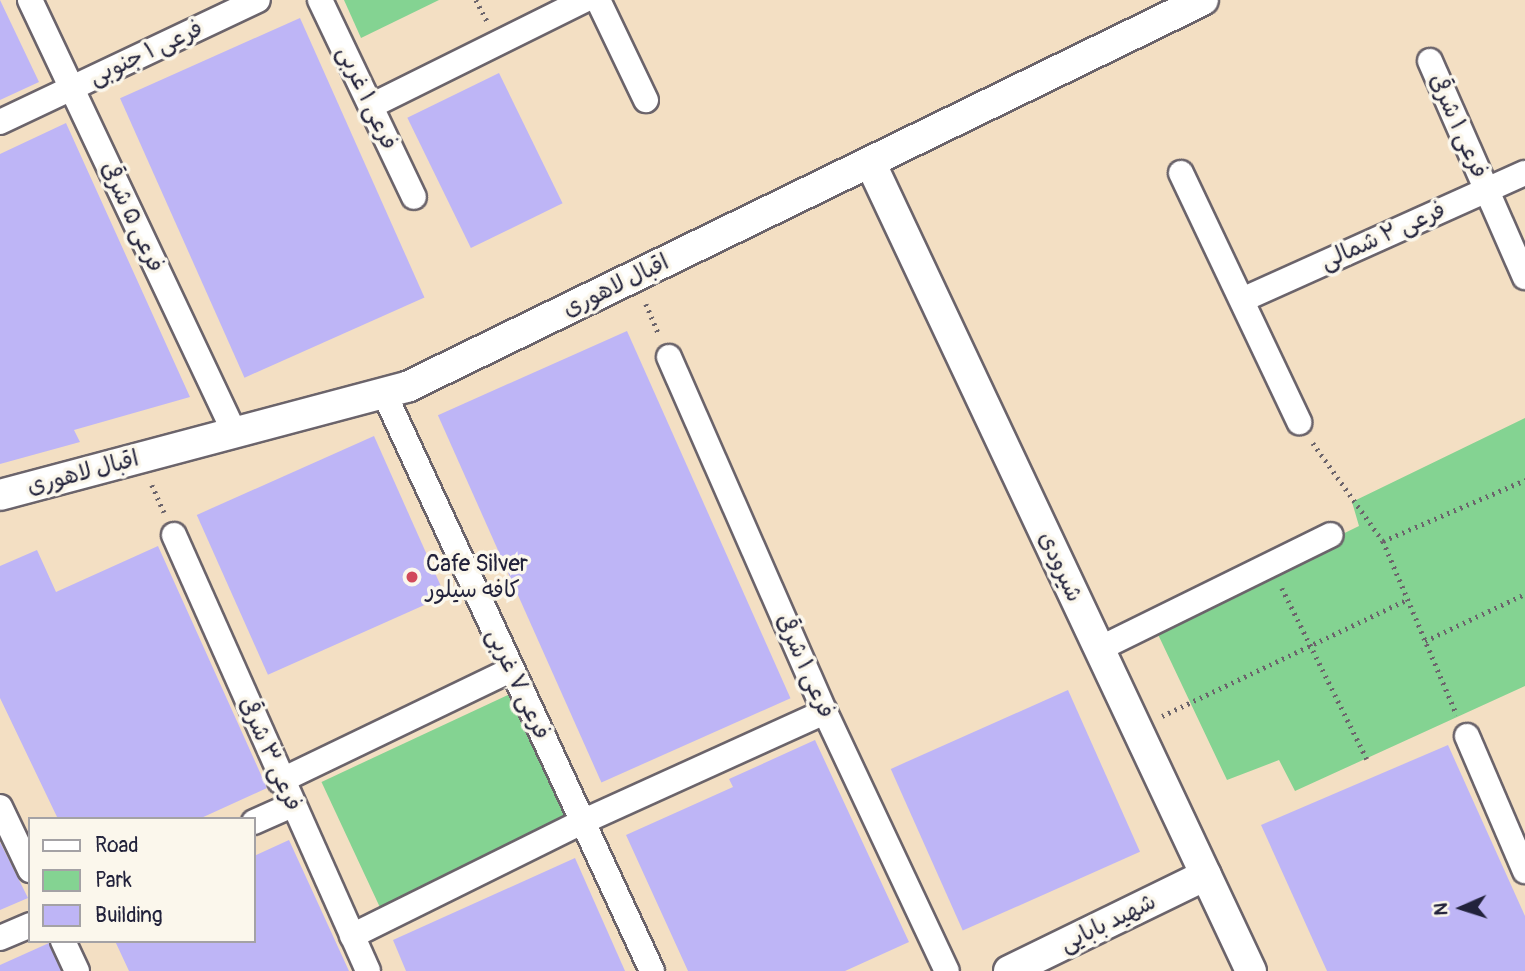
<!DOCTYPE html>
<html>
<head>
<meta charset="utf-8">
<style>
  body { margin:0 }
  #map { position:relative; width:1525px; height:971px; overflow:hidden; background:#f3dfc3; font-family:Pangolin,"Playpen Sans Arabic",sans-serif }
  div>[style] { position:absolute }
  .green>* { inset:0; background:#84d392; transform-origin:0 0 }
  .building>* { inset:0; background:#beb5f6; transform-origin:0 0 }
  .path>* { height:4.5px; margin-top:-2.25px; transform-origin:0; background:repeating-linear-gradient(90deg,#6b646b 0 2px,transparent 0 7px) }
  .roads { filter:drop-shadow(2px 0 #6b646b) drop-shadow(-2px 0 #6b646b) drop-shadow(0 2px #6b646b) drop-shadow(0 -2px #6b646b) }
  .minor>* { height:24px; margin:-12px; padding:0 12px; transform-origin:12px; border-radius:12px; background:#fff }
  .tertiary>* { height:30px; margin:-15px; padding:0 15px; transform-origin:15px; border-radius:15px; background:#fff }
  .dots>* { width:19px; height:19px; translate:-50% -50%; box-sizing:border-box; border:4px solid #fbf7ec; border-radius:50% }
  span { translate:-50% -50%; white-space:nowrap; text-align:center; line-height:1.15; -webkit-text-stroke:7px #fbf7ec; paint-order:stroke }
  .street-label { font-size:23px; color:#22223b }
  .poi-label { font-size:23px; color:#22223b }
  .left { translate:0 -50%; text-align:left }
  .legend { position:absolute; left:28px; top:817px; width:228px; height:126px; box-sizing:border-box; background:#fbf7ec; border:2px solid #a4a2a5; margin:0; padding:9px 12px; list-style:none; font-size:21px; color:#22223b }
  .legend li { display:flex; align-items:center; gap:14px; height:35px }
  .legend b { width:35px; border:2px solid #a4a2a5 }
  .north { position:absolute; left:1427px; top:873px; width:70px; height:70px; -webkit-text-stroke:5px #fbf7ec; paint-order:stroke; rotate:267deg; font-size:19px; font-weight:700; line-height:28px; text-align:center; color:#22223b }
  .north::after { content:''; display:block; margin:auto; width:24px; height:32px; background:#22223b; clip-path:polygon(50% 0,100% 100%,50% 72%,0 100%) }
</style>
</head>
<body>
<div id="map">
  <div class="green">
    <i style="clip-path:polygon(344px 0,439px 0,361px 38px)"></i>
    <i style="clip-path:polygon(1525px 418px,1525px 686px,1295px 791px,1279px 760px,1227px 780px,1154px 626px,1359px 526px,1352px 502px)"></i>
    <i style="left:510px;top:694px;width:138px;height:208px;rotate:65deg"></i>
  </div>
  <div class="building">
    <i style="clip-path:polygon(0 0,39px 82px,0 100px)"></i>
    <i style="left:300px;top:18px;width:306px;height:197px;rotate:66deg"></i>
    <i style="left:499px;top:73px;width:145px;height:102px;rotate:64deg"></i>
    <i style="clip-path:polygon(66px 123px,190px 397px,74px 430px,80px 442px,0 464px,0 154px)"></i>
    <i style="left:627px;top:331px;width:402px;height:207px;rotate:66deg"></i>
    <i style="left:374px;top:436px;width:175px;height:194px;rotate:66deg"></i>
    <i style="clip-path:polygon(158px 546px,267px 788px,199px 819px,58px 819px,0 698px,0 566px,37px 550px,56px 592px)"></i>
    <i style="left:1068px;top:690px;width:177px;height:194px;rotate:66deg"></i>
    <i style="clip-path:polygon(815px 740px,909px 942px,845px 971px,688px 971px,626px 835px,733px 787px,729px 779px)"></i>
    <i style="clip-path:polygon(1448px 745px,1525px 916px,1525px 971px,1327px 971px,1261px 825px)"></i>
    <i style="clip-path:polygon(289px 840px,349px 971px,129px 971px,115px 941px,254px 941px,254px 856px)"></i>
    <i style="clip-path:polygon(0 842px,28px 898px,0 910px)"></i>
    <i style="clip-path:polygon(575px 858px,625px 971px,406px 971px,393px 940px)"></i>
    <i style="clip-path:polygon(49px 943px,61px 971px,0 971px,0 965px)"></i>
  </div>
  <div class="path">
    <i style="left:476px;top:0;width:24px;rotate:62deg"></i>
    <i style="left:646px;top:304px;width:33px;rotate:67deg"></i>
    <i style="left:1313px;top:443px;width:120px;rotate:54.5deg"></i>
    <i style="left:1383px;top:541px;width:189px;rotate:67deg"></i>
    <i style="left:152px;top:485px;width:30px;rotate:66deg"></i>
    <i style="left:1383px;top:541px;width:155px;rotate:-23.2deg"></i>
    <i style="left:1282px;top:588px;width:191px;rotate:63.6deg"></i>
    <i style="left:1425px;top:641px;width:110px;rotate:-25.2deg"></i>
    <i style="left:1162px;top:716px;width:272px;rotate:-25.4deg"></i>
  </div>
  <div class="roads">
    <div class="minor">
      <i style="left:30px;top:0;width:479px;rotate:64.7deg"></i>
      <i style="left:320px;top:0;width:218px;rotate:64.5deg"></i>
      <i style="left:598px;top:0;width:111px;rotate:64.4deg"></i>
      <i style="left:1430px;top:61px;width:236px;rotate:66.3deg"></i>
      <i style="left:371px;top:106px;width:239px;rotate:-26.4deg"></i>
      <i style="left:0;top:122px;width:285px;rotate:-25.3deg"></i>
      <i style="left:1181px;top:173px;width:276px;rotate:64.6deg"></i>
      <i style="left:1242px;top:300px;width:310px;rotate:-24.2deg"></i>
      <i style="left:669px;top:357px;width:388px;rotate:66.3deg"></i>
      <i style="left:825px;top:712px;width:286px;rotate:64.8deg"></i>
      <i style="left:384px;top:393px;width:637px;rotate:65.12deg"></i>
      <i style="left:174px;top:535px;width:477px;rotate:66deg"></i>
      <i style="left:1099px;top:649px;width:258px;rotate:-26.2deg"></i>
      <i style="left:1467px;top:736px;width:147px;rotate:66.8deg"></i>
      <i style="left:280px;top:781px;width:256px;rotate:-25.7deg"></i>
      <i style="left:0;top:807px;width:70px;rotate:64.5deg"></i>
      <i style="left:254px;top:822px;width:42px;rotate:-24.1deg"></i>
      <i style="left:352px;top:936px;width:257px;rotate:-26.4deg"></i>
      <i style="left:582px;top:822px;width:267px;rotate:-24.4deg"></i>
      <i style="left:0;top:938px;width:33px;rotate:-23deg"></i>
      <i style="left:63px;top:941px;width:33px;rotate:65deg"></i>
    </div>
    <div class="tertiary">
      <i style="left:870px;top:162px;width:894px;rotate:64.78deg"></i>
      <i style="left:0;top:495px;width:421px;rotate:-14.9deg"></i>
      <i style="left:407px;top:387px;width:885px;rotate:-25.93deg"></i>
      <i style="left:1009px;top:971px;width:219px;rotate:-26deg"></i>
    </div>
  </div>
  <div class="dots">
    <i style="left:412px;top:577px;background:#d1495b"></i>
  </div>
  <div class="street-label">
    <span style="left:146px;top:53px;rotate:-25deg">فرعی ۱ جنوبی</span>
    <span style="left:367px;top:98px;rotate:65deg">فرعی ۱ غربی</span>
    <span style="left:1458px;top:126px;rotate:66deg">فرعی ۱ شرقی</span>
    <span style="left:132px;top:217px;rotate:65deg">فرعی ۵ شرقی</span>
    <span style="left:1383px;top:236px;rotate:-24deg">فرعی ۲ شمالی</span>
    <span style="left:616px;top:286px;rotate:-26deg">اقبال لاهوری</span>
    <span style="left:83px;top:473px;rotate:-15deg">اقبال لاهوری</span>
    <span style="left:1060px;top:567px;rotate:65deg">شیرودی</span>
    <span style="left:805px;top:666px;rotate:66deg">فرعی ۱ شرقی</span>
    <span style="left:518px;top:684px;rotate:65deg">فرعی ۷ غربی</span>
    <span style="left:270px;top:754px;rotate:66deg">فرعی ۳ شرقی</span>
    <span style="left:1108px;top:923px;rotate:-26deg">شهید بابایی</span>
  </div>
  <div class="poi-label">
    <span class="left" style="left:426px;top:577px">Cafe Silver<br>کافه سیلور</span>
  </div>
  <ul class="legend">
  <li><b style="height:9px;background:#fff"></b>Road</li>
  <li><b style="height:19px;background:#84d392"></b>Park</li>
  <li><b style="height:19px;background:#beb5f6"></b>Building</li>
  </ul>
  <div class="north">N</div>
</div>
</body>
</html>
